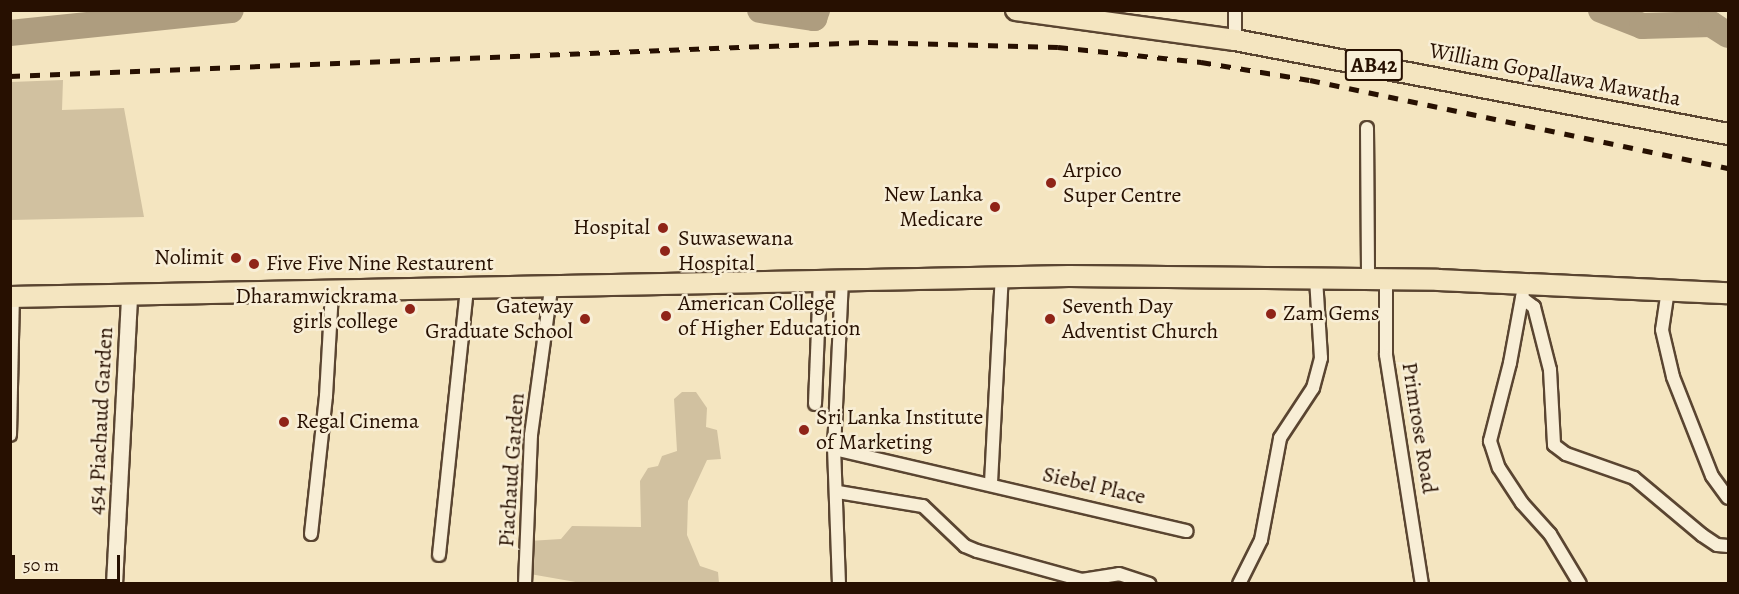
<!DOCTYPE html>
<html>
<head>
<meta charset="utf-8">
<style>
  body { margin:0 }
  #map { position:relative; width:1739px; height:594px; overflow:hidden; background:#f4e5c0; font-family:Alegreya,serif }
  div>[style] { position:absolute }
  .green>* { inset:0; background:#d1c1a0 }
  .river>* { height:26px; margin:-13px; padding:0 13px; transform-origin:13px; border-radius:13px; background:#ae9d7f }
  .roads { filter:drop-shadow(2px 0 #5a4531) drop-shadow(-2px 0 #5a4531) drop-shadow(0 2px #5a4531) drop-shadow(0 -2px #5a4531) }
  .minor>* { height:12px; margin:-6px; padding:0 6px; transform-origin:6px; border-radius:6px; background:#f8eed6 }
  .tertiary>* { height:15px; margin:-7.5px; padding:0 7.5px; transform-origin:7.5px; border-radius:7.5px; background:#f8eed6 }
  .primary>* { height:20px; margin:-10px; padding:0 10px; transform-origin:10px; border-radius:10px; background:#f4e5c0 }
  .trunk>* { height:20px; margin:-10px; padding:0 10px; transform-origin:10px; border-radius:10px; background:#f4e5c0 }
  .rail>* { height:4.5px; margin-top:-2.25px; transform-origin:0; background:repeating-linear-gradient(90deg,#271001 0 10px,transparent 0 20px) }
  .dots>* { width:16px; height:16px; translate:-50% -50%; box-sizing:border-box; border:3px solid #f8eed6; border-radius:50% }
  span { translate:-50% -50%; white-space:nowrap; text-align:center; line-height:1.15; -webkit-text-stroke:5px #f8eed6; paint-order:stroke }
  .shield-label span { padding:2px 4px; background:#f8eed6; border:2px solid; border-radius:4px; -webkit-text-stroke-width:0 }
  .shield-label { font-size:21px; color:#271001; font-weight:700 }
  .street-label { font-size:22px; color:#271001 }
  .poi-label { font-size:22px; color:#271001 }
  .left { translate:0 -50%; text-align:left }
  .right { translate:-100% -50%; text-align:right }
  .frame { position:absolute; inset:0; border:12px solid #271001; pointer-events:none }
  .scale { position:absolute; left:12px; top:555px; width:108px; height:27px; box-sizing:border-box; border:3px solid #271001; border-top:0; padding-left:8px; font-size:18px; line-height:21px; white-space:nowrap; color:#271001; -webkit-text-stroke:4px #f8eed6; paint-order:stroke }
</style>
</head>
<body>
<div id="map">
  <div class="green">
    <i style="clip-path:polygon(63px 80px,62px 110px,124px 108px,144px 217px,11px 220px,11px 82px)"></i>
    <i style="clip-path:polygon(682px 392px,696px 392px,707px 408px,706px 427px,717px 430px,721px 459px,707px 460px,688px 501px,687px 535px,700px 566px,718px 572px,719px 583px,587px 584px,530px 574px,529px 541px,561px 539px,572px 526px,641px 527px,640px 481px,648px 468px,658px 466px,662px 456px,677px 451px,674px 399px)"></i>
  </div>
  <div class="river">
    <i style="left:760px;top:10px;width:55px;rotate:8.4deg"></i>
    <i style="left:814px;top:18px;width:9px;rotate:-69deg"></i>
    <i style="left:1601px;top:10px;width:44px;rotate:21.3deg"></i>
    <i style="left:1642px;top:26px;width:69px;rotate:-1.7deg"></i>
    <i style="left:1711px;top:24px;width:20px;rotate:33deg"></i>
    <i style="left:10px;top:33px;width:222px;rotate:-5.9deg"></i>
  </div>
  <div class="roads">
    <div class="minor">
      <i style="left:1235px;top:40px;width:30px;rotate:-90deg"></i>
      <i style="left:1367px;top:128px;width:150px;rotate:89.6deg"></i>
      <i style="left:1386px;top:279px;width:76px;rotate:90deg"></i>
      <i style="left:1386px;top:355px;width:232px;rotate:81.1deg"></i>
      <i style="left:1668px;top:290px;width:40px;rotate:98.5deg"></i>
      <i style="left:1662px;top:330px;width:48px;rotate:76.8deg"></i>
      <i style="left:1673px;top:377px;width:106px;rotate:68.5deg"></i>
      <i style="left:1712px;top:476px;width:27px;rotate:54deg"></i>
      <i style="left:1523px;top:292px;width:72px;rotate:100.4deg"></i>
      <i style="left:1510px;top:363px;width:81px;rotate:104.4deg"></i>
      <i style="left:1490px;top:441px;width:28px;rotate:72deg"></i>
      <i style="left:1499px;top:468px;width:42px;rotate:56.7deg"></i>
      <i style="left:1522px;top:503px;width:42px;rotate:47.9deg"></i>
      <i style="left:1550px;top:534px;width:58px;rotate:59deg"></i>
      <i style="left:1522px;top:298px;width:15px;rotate:37deg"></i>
      <i style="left:1534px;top:307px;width:65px;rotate:75.7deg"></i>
      <i style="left:1550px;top:370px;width:75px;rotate:86.9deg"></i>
      <i style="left:1554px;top:445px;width:15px;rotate:37deg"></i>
      <i style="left:1566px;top:454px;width:72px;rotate:19.4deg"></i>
      <i style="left:1634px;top:478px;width:89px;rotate:40deg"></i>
      <i style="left:1702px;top:535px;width:18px;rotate:34deg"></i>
      <i style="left:1717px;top:545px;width:11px;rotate:5deg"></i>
      <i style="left:815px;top:404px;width:124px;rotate:-87.7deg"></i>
      <i style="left:10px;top:435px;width:138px;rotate:-88.8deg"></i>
      <i style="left:834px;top:449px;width:362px;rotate:13.1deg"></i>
      <i style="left:991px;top:483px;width:207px;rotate:-87deg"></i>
      <i style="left:838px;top:492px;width:86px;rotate:9.4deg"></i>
      <i style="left:923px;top:506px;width:58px;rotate:43.6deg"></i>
      <i style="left:965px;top:546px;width:13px;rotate:23deg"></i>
      <i style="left:977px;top:551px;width:109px;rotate:15.4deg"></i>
      <i style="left:1082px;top:580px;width:37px;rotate:-9deg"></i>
      <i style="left:1119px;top:574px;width:32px;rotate:18deg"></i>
      <i style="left:311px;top:534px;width:139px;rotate:-83.8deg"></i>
      <i style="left:326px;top:396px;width:104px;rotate:-86.7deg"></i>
      <i style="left:439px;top:555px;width:267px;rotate:-84deg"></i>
      <i style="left:525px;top:584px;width:149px;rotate:-87.7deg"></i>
      <i style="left:531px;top:435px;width:147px;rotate:-82.2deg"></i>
      <i style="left:839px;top:584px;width:135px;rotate:-92.1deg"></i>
      <i style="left:834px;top:449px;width:170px;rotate:-87.3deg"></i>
      <i style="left:1239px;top:584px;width:49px;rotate:-63.4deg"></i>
      <i style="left:1261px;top:540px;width:104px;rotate:-79.4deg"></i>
      <i style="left:1280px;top:438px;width:60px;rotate:-56.6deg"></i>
      <i style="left:1313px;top:388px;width:31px;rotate:-75deg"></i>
      <i style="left:1321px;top:358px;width:79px;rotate:-93.6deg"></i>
    </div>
    <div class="tertiary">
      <i style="left:114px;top:584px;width:287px;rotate:-87deg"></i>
    </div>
    <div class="primary">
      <i style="left:1016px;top:10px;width:221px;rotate:7.8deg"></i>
      <i style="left:1235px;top:40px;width:502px;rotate:10.79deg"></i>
    </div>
    <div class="trunk">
      <i style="left:10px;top:297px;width:1059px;rotate:-1.14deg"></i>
      <i style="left:1069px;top:276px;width:369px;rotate:0.6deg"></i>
      <i style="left:1438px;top:280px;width:290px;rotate:2.6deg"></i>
    </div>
  </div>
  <div class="rail">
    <i style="left:10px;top:76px;width:859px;rotate:-2.27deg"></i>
    <i style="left:868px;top:42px;width:190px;rotate:1.5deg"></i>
    <i style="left:1058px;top:47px;width:144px;rotate:6deg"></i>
    <i style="left:1201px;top:62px;width:110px;rotate:9.4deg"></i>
    <i style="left:1310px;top:80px;width:427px;rotate:11.9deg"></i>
  </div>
  <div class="dots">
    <i style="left:1051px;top:183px;background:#8f2418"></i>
    <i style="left:995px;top:207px;background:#8f2418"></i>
    <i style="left:663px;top:228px;background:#8f2418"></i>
    <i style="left:665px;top:251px;background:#8f2418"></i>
    <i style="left:236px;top:258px;background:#8f2418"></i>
    <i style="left:254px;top:264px;background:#8f2418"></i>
    <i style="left:410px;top:309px;background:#8f2418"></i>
    <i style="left:1271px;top:314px;background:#8f2418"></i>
    <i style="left:666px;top:316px;background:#8f2418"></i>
    <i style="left:585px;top:319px;background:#8f2418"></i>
    <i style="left:1050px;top:319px;background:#8f2418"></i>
    <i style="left:284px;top:422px;background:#8f2418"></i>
    <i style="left:804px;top:430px;background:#8f2418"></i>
  </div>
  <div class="shield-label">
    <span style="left:1374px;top:65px">AB42</span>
  </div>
  <div class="street-label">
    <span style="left:1555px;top:75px;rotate:11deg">William Gopallawa Mawatha</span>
    <span style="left:101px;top:421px;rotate:-87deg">454 Piachaud Garden</span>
    <span style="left:1419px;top:428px;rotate:81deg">Primrose Road</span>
    <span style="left:512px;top:470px;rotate:-86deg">Piachaud Garden</span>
    <span style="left:1094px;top:486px;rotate:13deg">Siebel Place</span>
  </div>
  <div class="poi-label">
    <span class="left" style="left:1063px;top:183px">Arpico<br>Super Centre</span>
    <span class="right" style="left:983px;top:207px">New Lanka<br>Medicare</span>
    <span class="right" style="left:650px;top:228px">Hospital</span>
    <span class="left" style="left:678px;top:251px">Suwasewana<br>Hospital</span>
    <span class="right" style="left:224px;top:258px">Nolimit</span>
    <span class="left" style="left:266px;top:264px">Five Five Nine Restaurent</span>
    <span class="right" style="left:398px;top:309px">Dharamwickrama<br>girls college</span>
    <span class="left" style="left:678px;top:316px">American College<br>of Higher Education</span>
    <span class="right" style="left:573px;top:319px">Gateway<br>Graduate School</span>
    <span class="left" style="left:1062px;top:319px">Seventh Day<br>Adventist Church</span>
    <span class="left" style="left:1283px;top:314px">Zam Gems</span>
    <span class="left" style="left:816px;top:430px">Sri Lanka Institute<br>of Marketing</span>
    <span class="left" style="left:296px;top:422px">Regal Cinema</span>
  </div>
  <div class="frame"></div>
  <div class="scale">50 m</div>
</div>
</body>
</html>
